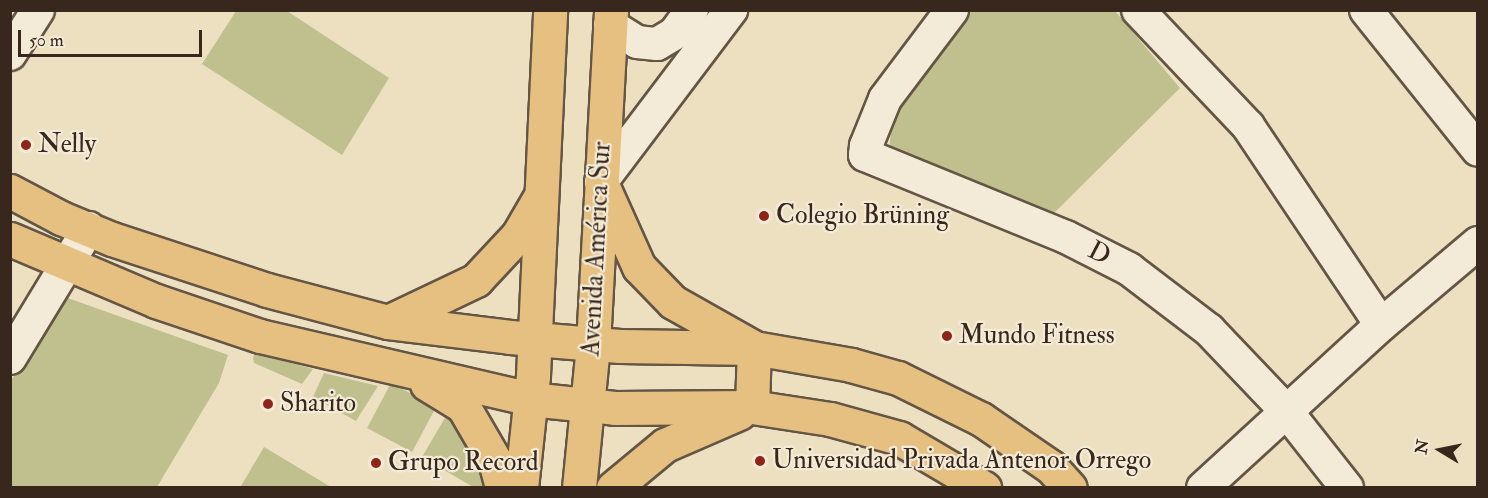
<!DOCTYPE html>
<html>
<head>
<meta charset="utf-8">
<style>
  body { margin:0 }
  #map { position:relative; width:1488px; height:498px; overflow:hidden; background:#ece0c1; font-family:"IM FELL Double Pica",serif }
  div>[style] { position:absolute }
  .green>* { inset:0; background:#bfc08d; transform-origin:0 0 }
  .roads { filter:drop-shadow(2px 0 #645545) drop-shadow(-2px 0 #645545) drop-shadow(0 2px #645545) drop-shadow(0 -2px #645545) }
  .minor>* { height:32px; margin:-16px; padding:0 16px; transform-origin:16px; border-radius:16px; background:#f3ebd7 }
  .major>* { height:33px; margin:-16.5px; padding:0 16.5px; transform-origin:16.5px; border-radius:16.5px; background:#e6c080 }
  .dots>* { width:16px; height:16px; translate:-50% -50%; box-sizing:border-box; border:3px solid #f3ebd7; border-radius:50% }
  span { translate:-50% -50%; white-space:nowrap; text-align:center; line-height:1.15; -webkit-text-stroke:4.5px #f3ebd7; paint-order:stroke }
  .poi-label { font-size:26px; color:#37271c }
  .left { translate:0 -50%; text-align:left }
  .street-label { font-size:26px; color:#37271c }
  .frame { position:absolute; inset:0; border:12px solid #37271c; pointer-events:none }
  .north { position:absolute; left:1410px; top:420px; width:60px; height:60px; -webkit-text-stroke:4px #f3ebd7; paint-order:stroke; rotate:280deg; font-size:16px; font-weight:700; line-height:24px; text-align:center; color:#37271c }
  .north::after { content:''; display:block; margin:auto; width:21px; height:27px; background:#37271c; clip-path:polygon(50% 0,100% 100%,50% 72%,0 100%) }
  .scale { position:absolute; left:18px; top:30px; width:184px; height:27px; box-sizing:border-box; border:3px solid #37271c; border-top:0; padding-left:8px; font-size:18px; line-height:21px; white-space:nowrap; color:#37271c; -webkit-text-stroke:4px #f3ebd7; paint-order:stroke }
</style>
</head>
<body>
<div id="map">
  <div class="green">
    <i style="clip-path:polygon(236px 11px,287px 11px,389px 78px,342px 155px,202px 64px)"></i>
    <i style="clip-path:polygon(964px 11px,1115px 11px,1180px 88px,1044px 223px,889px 153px,893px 107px)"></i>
    <i style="clip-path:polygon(65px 297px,228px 355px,219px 383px,157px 487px,11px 487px,10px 382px)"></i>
    <i style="clip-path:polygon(257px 353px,313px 369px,302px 384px,254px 363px,253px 357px)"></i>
    <i style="clip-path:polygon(324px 373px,378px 386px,356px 421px,313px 397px)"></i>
    <i style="left:391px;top:383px;width:51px;height:51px;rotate:28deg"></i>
    <i style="clip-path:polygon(446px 416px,468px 438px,490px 487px,473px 487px,422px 457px)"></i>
    <i style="clip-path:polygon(264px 447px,331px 487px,241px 486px)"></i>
  </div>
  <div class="roads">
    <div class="minor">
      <i style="left:952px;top:10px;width:111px;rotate:127deg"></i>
      <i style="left:885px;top:99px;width:51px;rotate:112deg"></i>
      <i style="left:866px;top:146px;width:9px;rotate:96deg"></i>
      <i style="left:865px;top:155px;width:217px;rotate:22.2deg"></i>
      <i style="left:1066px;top:237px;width:71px;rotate:26.9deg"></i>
      <i style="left:1129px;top:269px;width:101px;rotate:37.3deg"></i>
      <i style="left:1209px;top:330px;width:113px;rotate:46.4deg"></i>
      <i style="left:1287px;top:412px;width:97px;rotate:51.7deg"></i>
      <i style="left:1138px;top:10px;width:160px;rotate:46.5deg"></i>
      <i style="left:1248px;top:126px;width:239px;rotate:56.2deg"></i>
      <i style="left:1366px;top:10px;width:179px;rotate:51.3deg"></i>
      <i style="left:610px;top:25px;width:32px;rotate:32deg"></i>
      <i style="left:637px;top:42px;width:20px;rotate:6deg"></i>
      <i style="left:657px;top:44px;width:21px;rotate:-31deg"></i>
      <i style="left:675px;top:33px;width:29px;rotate:-54deg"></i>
      <i style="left:10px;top:54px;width:52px;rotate:-57.5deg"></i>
      <i style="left:601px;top:182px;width:216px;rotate:-52.9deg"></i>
      <i style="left:10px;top:358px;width:152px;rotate:-58.7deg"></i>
      <i style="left:1203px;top:488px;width:241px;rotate:-42.5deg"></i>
      <i style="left:1381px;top:325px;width:127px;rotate:-40.2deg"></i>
    </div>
    <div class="major">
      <i style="left:603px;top:187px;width:88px;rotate:65.8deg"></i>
      <i style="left:639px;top:267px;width:49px;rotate:45.8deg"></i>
      <i style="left:673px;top:302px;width:92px;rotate:29.4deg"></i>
      <i style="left:10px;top:191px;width:58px;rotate:27.9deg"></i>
      <i style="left:61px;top:218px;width:55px;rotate:22.4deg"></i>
      <i style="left:112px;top:239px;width:163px;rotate:18.2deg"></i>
      <i style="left:267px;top:290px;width:125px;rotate:14.8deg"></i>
      <i style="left:388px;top:322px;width:123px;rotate:7deg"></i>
      <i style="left:510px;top:337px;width:110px;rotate:4.7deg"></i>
      <i style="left:620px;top:346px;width:134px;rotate:0.9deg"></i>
      <i style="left:754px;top:348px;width:98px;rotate:9.9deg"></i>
      <i style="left:851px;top:365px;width:49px;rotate:15.5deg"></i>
      <i style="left:898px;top:378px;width:93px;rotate:26.3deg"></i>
      <i style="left:981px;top:419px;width:85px;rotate:34.4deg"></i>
      <i style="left:1051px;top:467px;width:28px;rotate:48deg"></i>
      <i style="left:10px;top:239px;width:159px;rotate:23deg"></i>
      <i style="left:156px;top:301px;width:110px;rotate:18.6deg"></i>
      <i style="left:260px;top:336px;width:277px;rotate:13.1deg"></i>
      <i style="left:530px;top:399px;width:85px;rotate:6deg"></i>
      <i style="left:615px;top:408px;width:137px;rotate:-0.4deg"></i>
      <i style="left:752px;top:407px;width:79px;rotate:8.7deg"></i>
      <i style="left:830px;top:419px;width:72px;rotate:15.4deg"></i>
      <i style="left:899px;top:438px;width:99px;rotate:30.5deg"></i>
      <i style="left:388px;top:322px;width:98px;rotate:-25.5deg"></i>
      <i style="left:476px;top:280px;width:62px;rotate:-47deg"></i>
      <i style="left:518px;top:235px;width:44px;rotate:-59.9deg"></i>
      <i style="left:427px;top:384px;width:42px;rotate:31.4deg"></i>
      <i style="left:463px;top:406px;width:64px;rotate:59.8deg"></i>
      <i style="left:495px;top:461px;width:28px;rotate:75deg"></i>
      <i style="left:752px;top:407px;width:59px;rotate:-88.1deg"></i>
      <i style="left:521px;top:488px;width:114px;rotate:-83.9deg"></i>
      <i style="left:533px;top:375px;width:365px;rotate:-87.3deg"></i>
      <i style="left:579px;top:488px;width:145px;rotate:-84.4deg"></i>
      <i style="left:593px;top:344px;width:334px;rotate:-86.9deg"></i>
      <i style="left:613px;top:488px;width:67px;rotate:-39.6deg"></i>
      <i style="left:665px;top:445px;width:81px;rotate:-23.4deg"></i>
    </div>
  </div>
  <div class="dots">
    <i style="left:26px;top:145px;background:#8f2418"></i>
    <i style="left:764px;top:216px;background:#8f2418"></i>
    <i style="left:947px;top:336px;background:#8f2418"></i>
    <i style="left:268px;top:404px;background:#8f2418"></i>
    <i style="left:760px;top:461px;background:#8f2418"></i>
    <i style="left:376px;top:463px;background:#8f2418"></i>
  </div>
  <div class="poi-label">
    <span class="left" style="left:38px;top:145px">Nelly</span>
    <span class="left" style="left:776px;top:216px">Colegio Brüning</span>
    <span class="left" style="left:959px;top:336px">Mundo Fitness</span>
    <span class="left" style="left:280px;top:404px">Sharito</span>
    <span class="left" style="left:772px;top:461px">Universidad Privada Antenor Orrego</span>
    <span class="left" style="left:388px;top:463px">Grupo Record</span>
  </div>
  <div class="street-label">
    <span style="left:597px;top:249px;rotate:-87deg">Avenida América Sur</span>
    <span style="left:1099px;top:254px;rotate:27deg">D</span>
  </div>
  <div class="frame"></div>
  <div class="north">N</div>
  <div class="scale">50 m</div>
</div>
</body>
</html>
